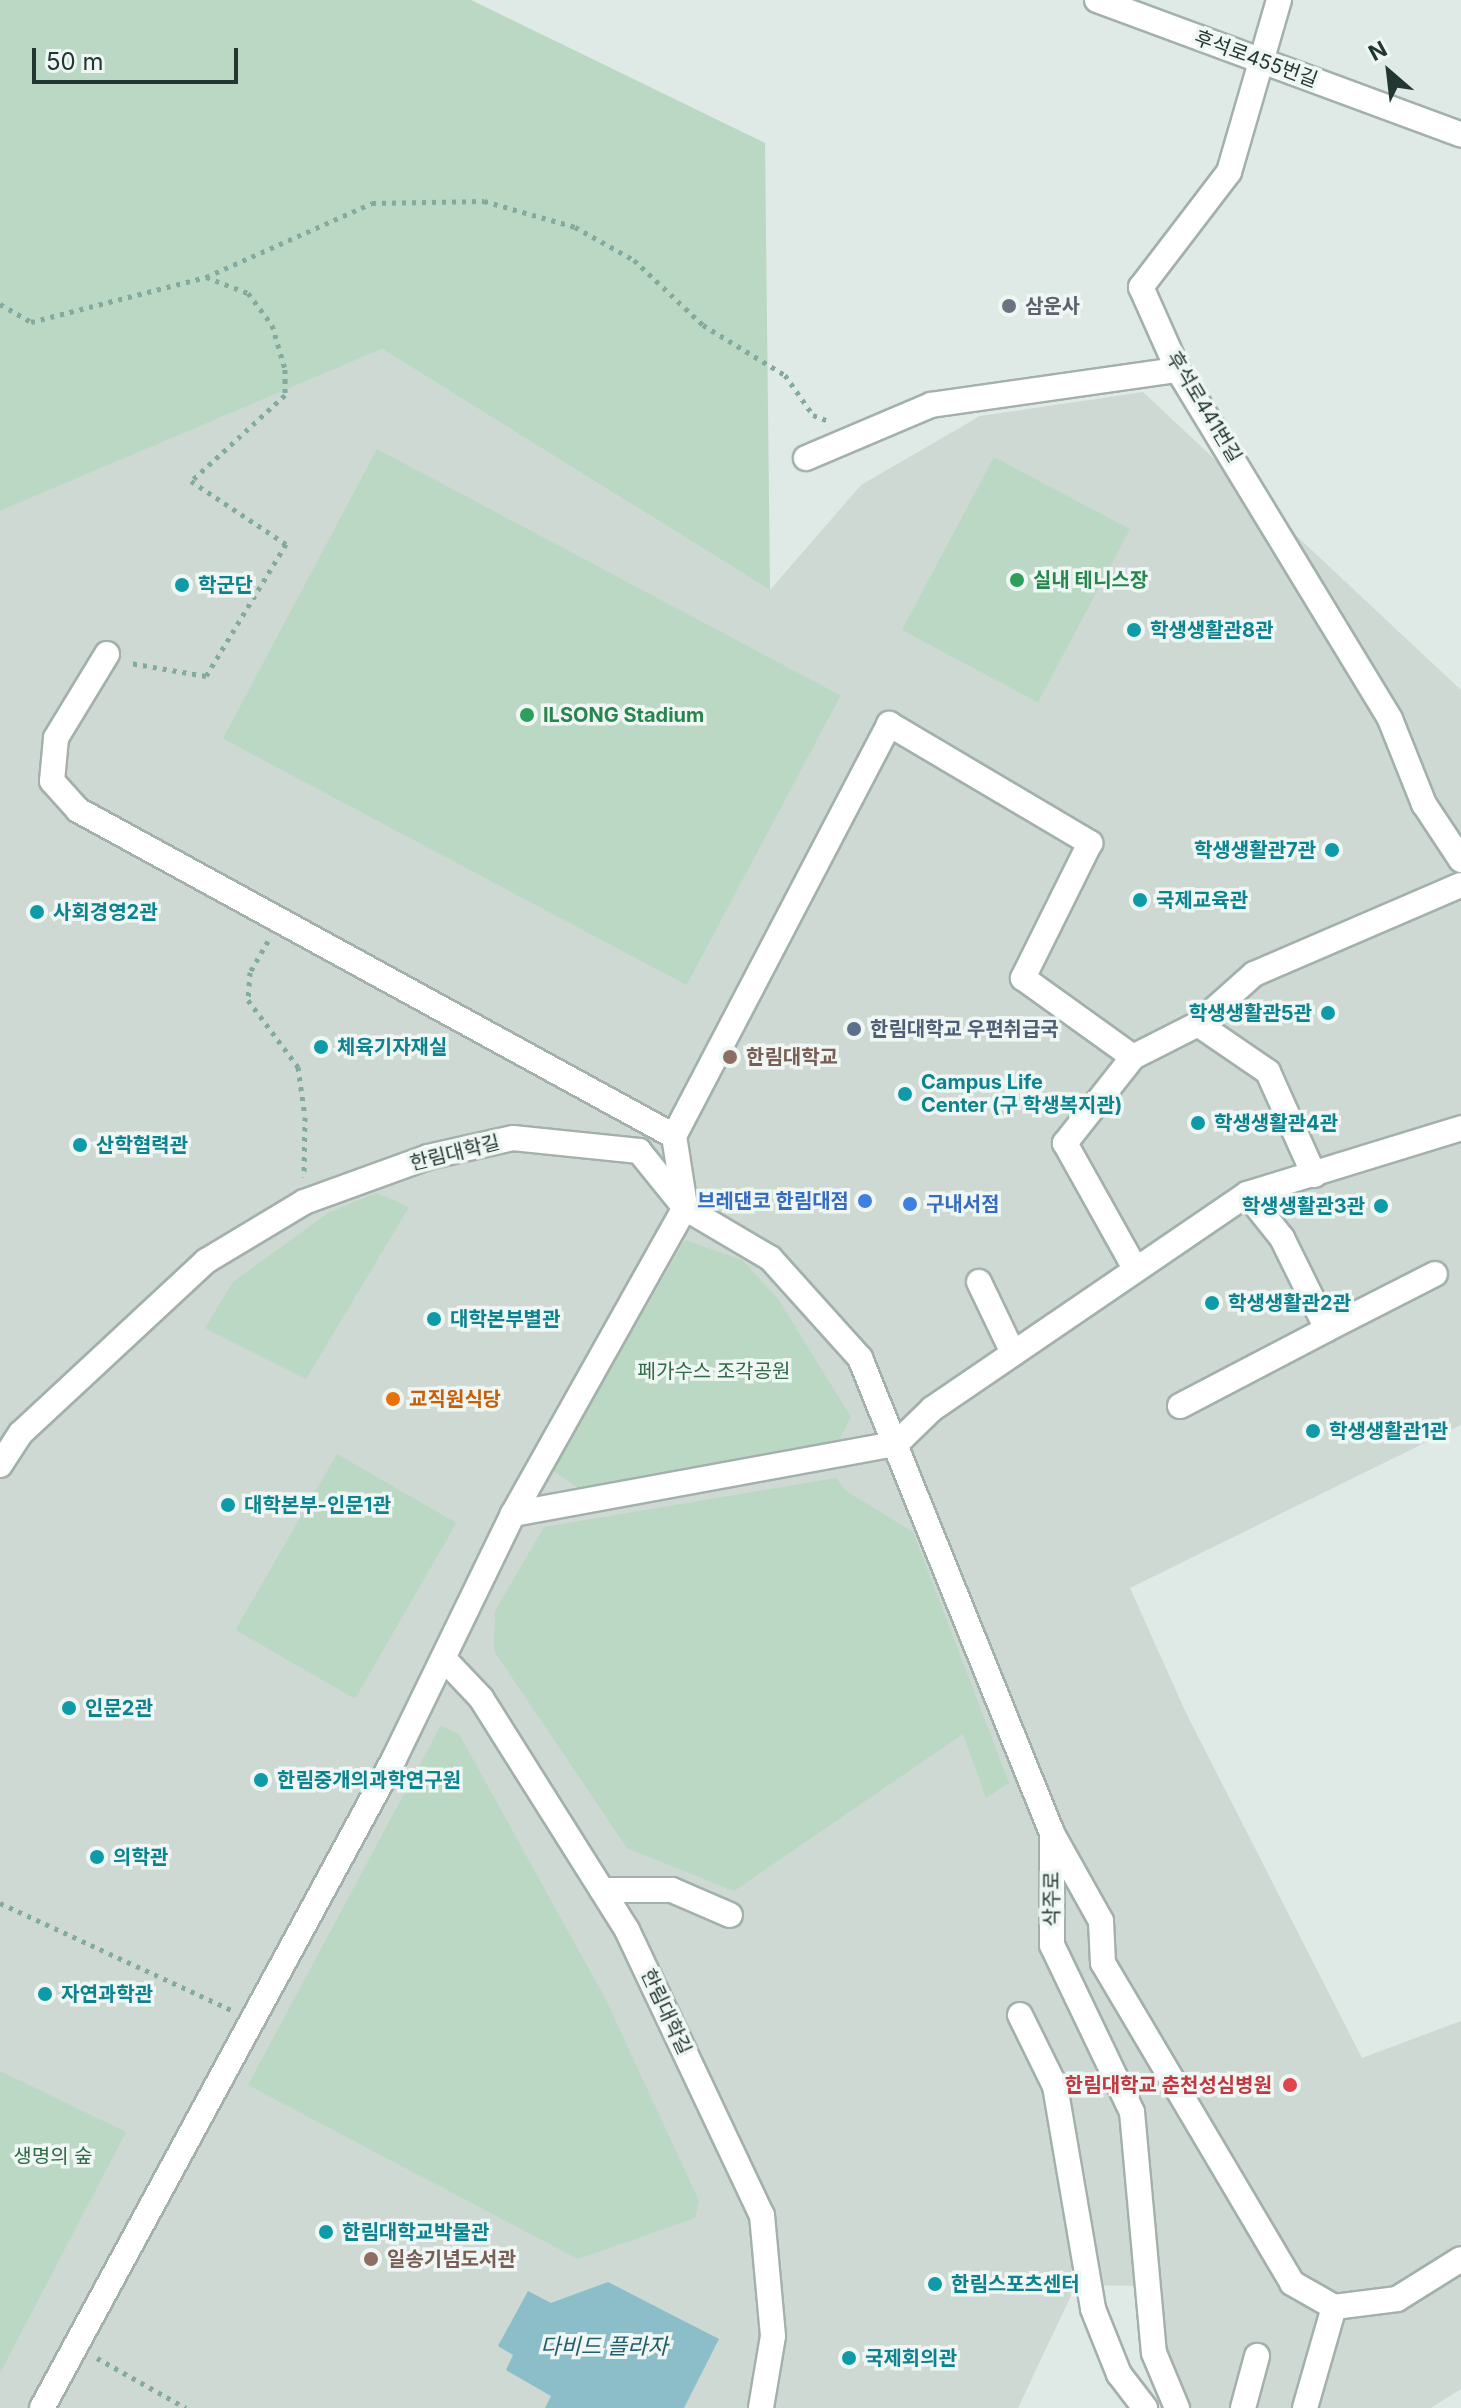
<!DOCTYPE html>
<html>
<head>
<meta charset="utf-8">
<style>
  body { margin:0 }
  #map { position:relative; width:1461px; height:2408px; overflow:hidden; background:#dfe9e5; font-family:Inter,"Noto Sans KR",sans-serif }
  div>[style] { position:absolute }
  .built>* { inset:0; background:#ced9d4 }
  .green>* { inset:0; background:#bad8c3; transform-origin:0 0 }
  .water>* { inset:0; background:#8cbec9 }
  .path>* { height:5px; margin-top:-2.5px; transform-origin:0; background:repeating-linear-gradient(90deg,#83aa9e 0 4px,transparent 0 10px) }
  .roads { filter:drop-shadow(2px 0 #a3b0ac) drop-shadow(-2px 0 #a3b0ac) drop-shadow(0 2px #a3b0ac) drop-shadow(0 -2px #a3b0ac) }
  .minor>* { height:24px; margin:-12px; padding:0 12px; transform-origin:12px; border-radius:12px; background:#fff }
  .dots>* { width:22px; height:22px; translate:-50% -50%; box-sizing:border-box; border:4px solid #eff6f3; border-radius:50% }
  span { translate:-50% -50%; white-space:nowrap; text-align:center; line-height:1.15; -webkit-text-stroke:7px #eff6f3; paint-order:stroke }
  .street-label { font-size:20px; color:#223732 }
  .worship-label { font-size:20px; color:#5b616d; font-weight:700 }
  .left { translate:0 -50%; text-align:left }
  .leisure-label { font-size:20px; color:#27864d; font-weight:700 }
  .culture-label { font-size:20px; color:#0d838f; font-weight:700 }
  .right { translate:-100% -50%; text-align:right }
  .service-label { font-size:20px; color:#4e5e75; font-weight:700 }
  .education-label { font-size:20px; color:#785e54; font-weight:700 }
  .shop-label { font-size:20px; color:#366cbe; font-weight:700 }
  .park-label { font-size:20px; color:#306a48 }
  .food-label { font-size:20px; color:#c56008; font-weight:700 }
  .health-label { font-size:20px; color:#be3a42; font-weight:700 }
  .water-label { font-size:22px; color:#225f6d; font-style:italic }
  .north { position:absolute; left:1349px; top:32px; width:80px; height:80px; -webkit-text-stroke:6px #eff6f3; paint-order:stroke; rotate:332deg; font-size:22px; font-weight:700; line-height:32px; text-align:center; color:#223732 }
  .north::after { content:''; display:block; margin:auto; width:28px; height:36px; background:#223732; clip-path:polygon(50% 0,100% 100%,50% 72%,0 100%) }
  .scale { position:absolute; left:32px; top:48px; width:206px; height:36px; box-sizing:border-box; border:4px solid #223732; border-top:0; padding-left:10px; font-size:24px; line-height:28px; white-space:nowrap; color:#223732; -webkit-text-stroke:6px #eff6f3; paint-order:stroke }
</style>
</head>
<body>
<div id="map">
  <div class="built">
    <i style="clip-path:polygon(382px 349px,770px 590px,861px 485px,980px 416px,1143px 392px,1461px 690px,1461px 1425px,1130px 1588px,1186px 1713px,1362px 2058px,1461px 2021px,1461px 2389px,1431px 2408px,1177px 2408px,1144px 2286px,1076px 2285px,1018px 2408px,0 2408px,0 511px)"></i>
  </div>
  <div class="green">
    <i style="clip-path:polygon(0 0,471px 0,765px 143px,770px 590px,382px 349px,0 511px)"></i>
    <i style="left:377px;top:449px;width:525px;height:328px;rotate:28deg"></i>
    <i style="left:994px;top:457px;width:154px;height:196px;rotate:28deg"></i>
    <i style="clip-path:polygon(376px 1193px,409px 1207px,306px 1379px,205px 1328px,233px 1282px,328px 1213px)"></i>
    <i style="clip-path:polygon(685px 1240px,742px 1260px,778px 1299px,851px 1417px,837px 1444px,580px 1489px,552px 1470px)"></i>
    <i style="left:337px;top:1454px;width:138px;height:203px;rotate:30deg"></i>
    <i style="clip-path:polygon(836px 1478px,846px 1491px,913px 1532px,1009px 1783px,986px 1798px,963px 1734px,734px 1891px,627px 1848px,494px 1651px,495px 1611px,544px 1527px)"></i>
    <i style="clip-path:polygon(441px 1725px,459px 1734px,606px 2000px,699px 2201px,695px 2218px,578px 2259px,248px 2085px)"></i>
    <i style="clip-path:polygon(0 2071px,126px 2132px,0 2373px)"></i>
  </div>
  <div class="water">
    <i style="clip-path:polygon(608px 2282px,719px 2339px,684px 2408px,545px 2408px,551px 2396px,506px 2370px,513px 2355px,498px 2346px,528px 2291px,551px 2303px)"></i>
  </div>
  <div class="path">
    <i style="left:206px;top:277px;width:182px;rotate:-24deg"></i>
    <i style="left:372px;top:203px;width:112px;rotate:-1deg"></i>
    <i style="left:484px;top:201px;width:95px;rotate:15.9deg"></i>
    <i style="left:575px;top:227px;width:68px;rotate:29.2deg"></i>
    <i style="left:634px;top:260px;width:95px;rotate:43.3deg"></i>
    <i style="left:703px;top:325px;width:96px;rotate:31.4deg"></i>
    <i style="left:785px;top:375px;width:49px;rotate:55deg"></i>
    <i style="left:813px;top:415px;width:17px;rotate:21deg"></i>
    <i style="left:0;top:304px;width:36px;rotate:30deg"></i>
    <i style="left:31px;top:322px;width:181px;rotate:-14.4deg"></i>
    <i style="left:206px;top:277px;width:45px;rotate:20.9deg"></i>
    <i style="left:248px;top:293px;width:40px;rotate:53deg"></i>
    <i style="left:272px;top:325px;width:46px;rotate:73.5deg"></i>
    <i style="left:285px;top:369px;width:26px;rotate:90deg"></i>
    <i style="left:285px;top:395px;width:127px;rotate:137.5deg"></i>
    <i style="left:191px;top:481px;width:114px;rotate:33.6deg"></i>
    <i style="left:286px;top:544px;width:154px;rotate:121.2deg"></i>
    <i style="left:206px;top:676px;width:77px;rotate:-170.3deg"></i>
    <i style="left:268px;top:941px;width:36px;rotate:120deg"></i>
    <i style="left:250px;top:972px;width:28px;rotate:94deg"></i>
    <i style="left:248px;top:1000px;width:84px;rotate:53.3deg"></i>
    <i style="left:298px;top:1067px;width:50px;rotate:82deg"></i>
    <i style="left:305px;top:1117px;width:60px;rotate:91deg"></i>
    <i style="left:0;top:1903px;width:255px;rotate:24.8deg"></i>
    <i style="left:97px;top:2358px;width:102px;rotate:29.3deg"></i>
  </div>
  <div class="roads">
    <div class="minor">
      <i style="left:1097px;top:0;width:388px;rotate:20.3deg"></i>
      <i style="left:1279px;top:0;width:179px;rotate:106.2deg"></i>
      <i style="left:1229px;top:172px;width:145px;rotate:127.4deg"></i>
      <i style="left:1141px;top:287px;width:91px;rotate:66deg"></i>
      <i style="left:1178px;top:370px;width:408px;rotate:58.7deg"></i>
      <i style="left:1390px;top:719px;width:92px;rotate:68.2deg"></i>
      <i style="left:1424px;top:804px;width:67px;rotate:56.5deg"></i>
      <i style="left:806px;top:458px;width:136px;rotate:-23deg"></i>
      <i style="left:931px;top:405px;width:249px;rotate:-8.1deg"></i>
      <i style="left:107px;top:654px;width:98px;rotate:121.3deg"></i>
      <i style="left:56px;top:738px;width:43px;rotate:95.3deg"></i>
      <i style="left:52px;top:781px;width:39px;rotate:48deg"></i>
      <i style="left:78px;top:810px;width:679px;rotate:28.68deg"></i>
      <i style="left:1198px;top:1024px;width:85px;rotate:34.4deg"></i>
      <i style="left:1268px;top:1072px;width:113px;rotate:65.9deg"></i>
      <i style="left:1133px;top:1057px;width:73px;rotate:-26.9deg"></i>
      <i style="left:1198px;top:1024px;width:75px;rotate:-41.8deg"></i>
      <i style="left:1254px;top:974px;width:225px;rotate:-23.3deg"></i>
      <i style="left:685px;top:1206px;width:71px;rotate:-98.9deg"></i>
      <i style="left:674px;top:1136px;width:465px;rotate:-62.4deg"></i>
      <i style="left:889px;top:724px;width:234px;rotate:30.6deg"></i>
      <i style="left:1090px;top:843px;width:151px;rotate:116.4deg"></i>
      <i style="left:1023px;top:978px;width:135px;rotate:35.7deg"></i>
      <i style="left:1133px;top:1057px;width:110px;rotate:128.3deg"></i>
      <i style="left:1065px;top:1143px;width:145px;rotate:60.8deg"></i>
      <i style="left:979px;top:1282px;width:79px;rotate:64.4deg"></i>
      <i style="left:1327px;top:1329px;width:121px;rotate:-27deg"></i>
      <i style="left:1180px;top:1406px;width:166px;rotate:-27.6deg"></i>
      <i style="left:1327px;top:1329px;width:102px;rotate:-116.3deg"></i>
      <i style="left:1282px;top:1238px;width:56px;rotate:-128.5deg"></i>
      <i style="left:0;top:1465px;width:38px;rotate:-57deg"></i>
      <i style="left:21px;top:1433px;width:253px;rotate:-42.9deg"></i>
      <i style="left:206px;top:1261px;width:114px;rotate:-31deg"></i>
      <i style="left:304px;top:1202px;width:132px;rotate:-19.9deg"></i>
      <i style="left:428px;top:1157px;width:87px;rotate:-12.6deg"></i>
      <i style="left:513px;top:1138px;width:127px;rotate:5.9deg"></i>
      <i style="left:639px;top:1151px;width:73px;rotate:51.1deg"></i>
      <i style="left:685px;top:1208px;width:99px;rotate:30.5deg"></i>
      <i style="left:770px;top:1258px;width:135px;rotate:48deg"></i>
      <i style="left:860px;top:1358px;width:512px;rotate:67.99deg"></i>
      <i style="left:1052px;top:1833px;width:112px;rotate:90deg"></i>
      <i style="left:1052px;top:1945px;width:185px;rotate:64.4deg"></i>
      <i style="left:1132px;top:2112px;width:242px;rotate:84.8deg"></i>
      <i style="left:1154px;top:2353px;width:60px;rotate:67.3deg"></i>
      <i style="left:513px;top:1514px;width:389px;rotate:-10.4deg"></i>
      <i style="left:896px;top:1444px;width:50px;rotate:-44.2deg"></i>
      <i style="left:932px;top:1409px;width:381px;rotate:-34.3deg"></i>
      <i style="left:1247px;top:1194px;width:224px;rotate:-17.1deg"></i>
      <i style="left:444px;top:1659px;width:54px;rotate:46.5deg"></i>
      <i style="left:481px;top:1698px;width:274px;rotate:57.8deg"></i>
      <i style="left:627px;top:1930px;width:315px;rotate:64.7deg"></i>
      <i style="left:762px;top:2215px;width:121px;rotate:84.8deg"></i>
      <i style="left:773px;top:2336px;width:73px;rotate:99.5deg"></i>
      <i style="left:1053px;top:1835px;width:98px;rotate:60.8deg"></i>
      <i style="left:1101px;top:1921px;width:42px;rotate:87.3deg"></i>
      <i style="left:1103px;top:1963px;width:372px;rotate:59.4deg"></i>
      <i style="left:1292px;top:2283px;width:48px;rotate:29.7deg"></i>
      <i style="left:602px;top:1890px;width:70px"></i>
      <i style="left:672px;top:1890px;width:63px;rotate:23.3deg"></i>
      <i style="left:1020px;top:2015px;width:79px;rotate:63.8deg"></i>
      <i style="left:1055px;top:2086px;width:226px;rotate:80.3deg"></i>
      <i style="left:1093px;top:2309px;width:70px;rotate:68.2deg"></i>
      <i style="left:1119px;top:2374px;width:43px;rotate:52.6deg"></i>
      <i style="left:42px;top:2408px;width:738px;rotate:-61.53deg"></i>
      <i style="left:394px;top:1759px;width:272px;rotate:-64.1deg"></i>
      <i style="left:513px;top:1514px;width:351px;rotate:-60.7deg"></i>
      <i style="left:1243px;top:2408px;width:54px;rotate:-74.9deg"></i>
      <i style="left:1305px;top:2408px;width:105px;rotate:-74deg"></i>
      <i style="left:1334px;top:2307px;width:64px;rotate:-7.2deg"></i>
      <i style="left:1397px;top:2299px;width:75px;rotate:-32deg"></i>
    </div>
  </div>
  <div class="dots">
    <i style="left:1009px;top:306px;background:#6b7280"></i>
    <i style="left:1017px;top:580px;background:#2e9e5b"></i>
    <i style="left:182px;top:585px;background:#0f9aa8"></i>
    <i style="left:1134px;top:630px;background:#0f9aa8"></i>
    <i style="left:527px;top:715px;background:#2e9e5b"></i>
    <i style="left:1332px;top:850px;background:#0f9aa8"></i>
    <i style="left:1140px;top:900px;background:#0f9aa8"></i>
    <i style="left:37px;top:912px;background:#0f9aa8"></i>
    <i style="left:1328px;top:1013px;background:#0f9aa8"></i>
    <i style="left:854px;top:1029px;background:#5c6f8a"></i>
    <i style="left:321px;top:1047px;background:#0f9aa8"></i>
    <i style="left:730px;top:1057px;background:#8d6e63"></i>
    <i style="left:905px;top:1094px;background:#0f9aa8"></i>
    <i style="left:1198px;top:1123px;background:#0f9aa8"></i>
    <i style="left:80px;top:1145px;background:#0f9aa8"></i>
    <i style="left:865px;top:1201px;background:#3f7fe0"></i>
    <i style="left:910px;top:1204px;background:#3f7fe0"></i>
    <i style="left:1381px;top:1206px;background:#0f9aa8"></i>
    <i style="left:1212px;top:1303px;background:#0f9aa8"></i>
    <i style="left:434px;top:1319px;background:#0f9aa8"></i>
    <i style="left:393px;top:1399px;background:#e8710a"></i>
    <i style="left:1313px;top:1431px;background:#0f9aa8"></i>
    <i style="left:228px;top:1505px;background:#0f9aa8"></i>
    <i style="left:69px;top:1708px;background:#0f9aa8"></i>
    <i style="left:261px;top:1780px;background:#0f9aa8"></i>
    <i style="left:97px;top:1857px;background:#0f9aa8"></i>
    <i style="left:45px;top:1994px;background:#0f9aa8"></i>
    <i style="left:1290px;top:2085px;background:#e0444e"></i>
    <i style="left:326px;top:2232px;background:#0f9aa8"></i>
    <i style="left:371px;top:2259px;background:#8d6e63"></i>
    <i style="left:935px;top:2284px;background:#0f9aa8"></i>
    <i style="left:849px;top:2358px;background:#0f9aa8"></i>
  </div>
  <div class="street-label">
    <span style="left:1256px;top:59px;rotate:20deg">후석로455번길</span>
    <span style="left:1204px;top:407px;rotate:59deg">후석로441번길</span>
    <span style="left:455px;top:1153px;rotate:-14deg">한림대학길</span>
    <span style="left:1052px;top:1899px;rotate:-90deg">삭주로</span>
    <span style="left:666px;top:2012px;rotate:65deg">한림대학길</span>
  </div>
  <div class="worship-label">
    <span class="left" style="left:1025px;top:306px">삼운사</span>
  </div>
  <div class="leisure-label">
    <span class="left" style="left:1033px;top:580px">실내 테니스장</span>
    <span class="left" style="left:543px;top:715px">ILSONG Stadium</span>
  </div>
  <div class="culture-label">
    <span class="left" style="left:198px;top:585px">학군단</span>
    <span class="left" style="left:1150px;top:630px">학생생활관8관</span>
    <span class="right" style="left:1316px;top:850px">학생생활관7관</span>
    <span class="left" style="left:1156px;top:900px">국제교육관</span>
    <span class="left" style="left:53px;top:912px">사회경영2관</span>
    <span class="right" style="left:1312px;top:1013px">학생생활관5관</span>
    <span class="left" style="left:337px;top:1047px">체육기자재실</span>
    <span class="left" style="left:921px;top:1094px">Campus Life<br>Center (구 학생복지관)</span>
    <span class="left" style="left:1214px;top:1123px">학생생활관4관</span>
    <span class="left" style="left:96px;top:1145px">산학협력관</span>
    <span class="right" style="left:1365px;top:1206px">학생생활관3관</span>
    <span class="left" style="left:1228px;top:1303px">학생생활관2관</span>
    <span class="left" style="left:450px;top:1319px">대학본부별관</span>
    <span class="left" style="left:1329px;top:1431px">학생생활관1관</span>
    <span class="left" style="left:244px;top:1505px">대학본부-인문1관</span>
    <span class="left" style="left:85px;top:1708px">인문2관</span>
    <span class="left" style="left:277px;top:1780px">한림중개의과학연구원</span>
    <span class="left" style="left:113px;top:1857px">의학관</span>
    <span class="left" style="left:61px;top:1994px">자연과학관</span>
    <span class="left" style="left:342px;top:2232px">한림대학교박물관</span>
    <span class="left" style="left:951px;top:2284px">한림스포츠센터</span>
    <span class="left" style="left:865px;top:2358px">국제회의관</span>
  </div>
  <div class="service-label">
    <span class="left" style="left:870px;top:1029px">한림대학교 우편취급국</span>
  </div>
  <div class="education-label">
    <span class="left" style="left:746px;top:1057px">한림대학교</span>
    <span class="left" style="left:387px;top:2259px">일송기념도서관</span>
  </div>
  <div class="shop-label">
    <span class="right" style="left:849px;top:1201px">브레댄코 한림대점</span>
    <span class="left" style="left:926px;top:1204px">구내서점</span>
  </div>
  <div class="park-label">
    <span style="left:714px;top:1371px">페가수스 조각공원</span>
    <span style="left:53px;top:2156px">생명의 숲</span>
  </div>
  <div class="food-label">
    <span class="left" style="left:409px;top:1399px">교직원식당</span>
  </div>
  <div class="health-label">
    <span class="right" style="left:1272px;top:2085px">한림대학교 춘천성심병원</span>
  </div>
  <div class="water-label">
    <span style="left:604px;top:2347px">다비드 플라자</span>
  </div>
  <div class="north">N</div>
  <div class="scale">50 m</div>
</div>
</body>
</html>
